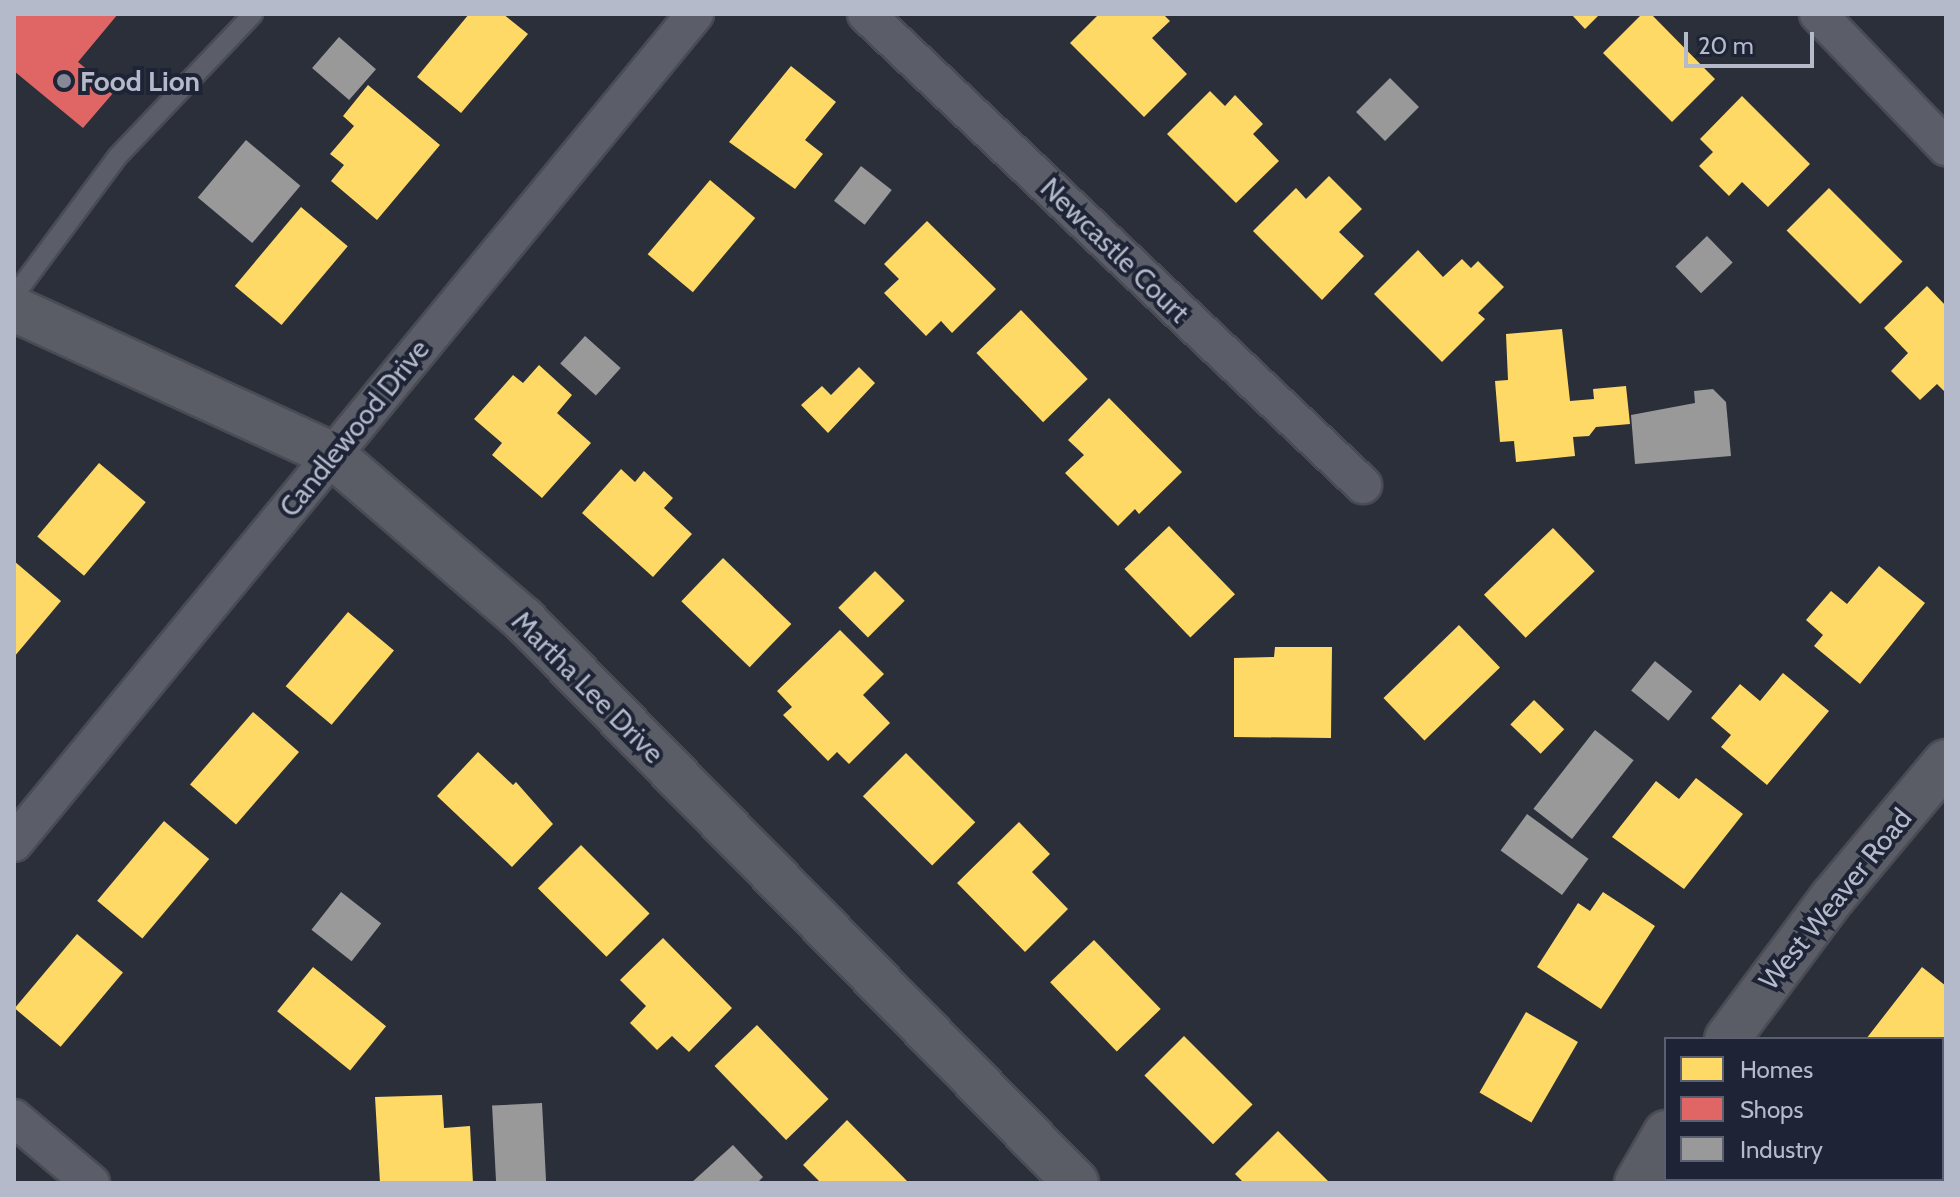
<!DOCTYPE html>
<html>
<head>
<meta charset="utf-8">
<style>
  body { margin:0 }
  #map { position:relative; width:1960px; height:1197px; overflow:hidden; background:#2b2f3a; font-family:Cabin,sans-serif }
  div>[style] { position:absolute }
  .homes>* { inset:0; background:#ffd966; transform-origin:0 0 }
  .shops>* { inset:0; background:#e06666 }
  .industry>* { inset:0; background:#999; transform-origin:0 0 }
  .roads { filter:drop-shadow(2px 0 #494c54) drop-shadow(-2px 0 #494c54) drop-shadow(0 2px #494c54) drop-shadow(0 -2px #494c54) }
  .lane>* { height:18px; margin:-9px; padding:0 9px; transform-origin:9px; border-radius:9px; background:#5b5e68 }
  .street>* { height:36px; margin:-18px; padding:0 18px; transform-origin:18px; border-radius:18px; background:#5b5e68 }
  .secondary>* { height:44px; margin:-22px; padding:0 22px; transform-origin:22px; border-radius:22px; background:#5a5c66 }
  .dots>* { width:22px; height:22px; translate:-50% -50%; box-sizing:border-box; border:4px solid #1e2435; border-radius:50% }
  span { translate:-50% -50%; white-space:nowrap; text-align:center; line-height:1.15; -webkit-text-stroke:8px #1e2435; paint-order:stroke }
  .poi-label { font-size:28px; color:#b5baca; font-weight:700 }
  .left { translate:0 -50%; text-align:left }
  .street-label { font-size:28px; color:#b5baca }
  .frame { position:absolute; inset:0; border:16px solid #b5baca; pointer-events:none }
  .legend { position:absolute; left:1664px; top:1037px; width:280px; height:144px; box-sizing:border-box; background:#1e2435; border:2px solid #5a6071; margin:0; padding:10px 14px; list-style:none; font-size:24px; color:#b5baca }
  .legend li { display:flex; align-items:center; gap:16px; height:40px }
  .legend b { width:40px; border:2px solid #5a6071 }
  .scale { position:absolute; left:1684px; top:32px; width:130px; height:36px; box-sizing:border-box; border:4px solid #b5baca; border-top:0; padding-left:10px; font-size:24px; line-height:28px; white-space:nowrap; color:#b5baca; -webkit-text-stroke:6px #1e2435; paint-order:stroke }
</style>
</head>
<body>
<div id="map">
  <div class="homes">
    <i style="clip-path:polygon(469px 14px,503px 14px,528px 34px,461px 113px,417px 77px)"></i>
    <i style="clip-path:polygon(1099px 14px,1163px 14px,1170px 21px,1152px 38px,1187px 74px,1144px 117px,1070px 43px)"></i>
    <i style="clip-path:polygon(1571px 14px,1600px 14px,1585px 29px)"></i>
    <i style="clip-path:polygon(1642px 14px,1651px 14px,1715px 79px,1672px 122px,1603px 53px)"></i>
    <i style="clip-path:polygon(791px 66px,836px 102px,805px 140px,823px 154px,795px 189px,729px 142px)"></i>
    <i style="clip-path:polygon(368px 85px,440px 145px,377px 220px,331px 181px,344px 165px,330px 154px,354px 126px,343px 116px)"></i>
    <i style="clip-path:polygon(1210px 91px,1225px 106px,1235px 95px,1263px 124px,1253px 134px,1279px 161px,1236px 203px,1167px 134px)"></i>
    <i style="clip-path:polygon(1742px 96px,1810px 164px,1768px 207px,1742px 182px,1729px 196px,1699px 166px,1713px 152px,1700px 139px)"></i>
    <i style="clip-path:polygon(1329px 176px,1362px 209px,1339px 232px,1364px 256px,1322px 300px,1253px 231px,1296px 188px,1306px 199px)"></i>
    <i style="left:710px;top:180px;width:59px;height:97px;rotate:40deg"></i>
    <i style="left:1829px;top:188px;width:104px;height:60px;rotate:45deg"></i>
    <i style="left:301px;top:207px;width:61px;height:103px;rotate:40deg"></i>
    <i style="clip-path:polygon(927px 221px,996px 289px,952px 333px,941px 321px,926px 336px,884px 293px,899px 279px,884px 264px)"></i>
    <i style="clip-path:polygon(1418px 250px,1443px 277px,1462px 259px,1471px 268px,1478px 261px,1504px 287px,1478px 313px,1485px 319px,1442px 362px,1374px 294px)"></i>
    <i style="clip-path:polygon(1927px 286px,1946px 306px,1946px 393px,1937px 384px,1920px 400px,1891px 371px,1908px 353px,1884px 328px)"></i>
    <i style="left:1021px;top:310px;width:96px;height:62px;rotate:46deg"></i>
    <i style="clip-path:polygon(1562px 329px,1570px 401px,1594px 399px,1593px 389px,1626px 386px,1630px 424px,1596px 427px,1589px 436px,1573px 437px,1575px 456px,1516px 462px,1514px 441px,1500px 442px,1495px 381px,1508px 380px,1506px 334px)"></i>
    <i style="clip-path:polygon(539px 365px,572px 395px,557px 413px,591px 443px,542px 498px,492px 455px,502px 443px,474px 419px,513px 375px,523px 383px)"></i>
    <i style="clip-path:polygon(859px 367px,875px 383px,828px 433px,801px 405px,822px 386px,831px 395px)"></i>
    <i style="clip-path:polygon(1109px 398px,1182px 472px,1139px 514px,1135px 509px,1118px 526px,1065px 473px,1084px 455px,1068px 440px)"></i>
    <i style="left:99px;top:463px;width:61px;height:96px;rotate:40deg"></i>
    <i style="clip-path:polygon(621px 469px,635px 482px,644px 471px,673px 498px,664px 508px,692px 534px,653px 577px,582px 513px)"></i>
    <i style="left:1169px;top:526px;width:95px;height:62px;rotate:46deg"></i>
    <i style="left:1553px;top:528px;width:60px;height:96px;rotate:46deg"></i>
    <i style="left:723px;top:558px;width:95px;height:60px;rotate:44deg"></i>
    <i style="clip-path:polygon(14px 561px,61px 601px,14px 657px)"></i>
    <i style="clip-path:polygon(1879px 566px,1925px 603px,1860px 684px,1814px 646px,1823px 635px,1806px 620px,1831px 591px,1847px 604px)"></i>
    <i style="left:875px;top:571px;width:42px;height:52px;rotate:45deg"></i>
    <i style="left:348px;top:612px;width:60px;height:97px;rotate:40deg"></i>
    <i style="left:1459px;top:625px;width:59px;height:105px;rotate:46deg"></i>
    <i style="clip-path:polygon(840px 630px,884px 674px,863px 695px,890px 723px,849px 764px,837px 752px,828px 761px,783px 715px,792px 707px,777px 691px)"></i>
    <i style="clip-path:polygon(1275px 647px,1332px 647px,1331px 738px,1234px 737px,1234px 658px,1274px 657px)"></i>
    <i style="clip-path:polygon(1783px 673px,1829px 711px,1767px 785px,1721px 747px,1731px 735px,1711px 718px,1740px 684px,1760px 701px)"></i>
    <i style="left:1534px;top:700px;width:42px;height:34px;rotate:44deg"></i>
    <i style="left:253px;top:712px;width:61px;height:96px;rotate:41deg"></i>
    <i style="clip-path:polygon(478px 752px,513px 785px,516px 782px,553px 824px,512px 867px,437px 796px)"></i>
    <i style="left:906px;top:753px;width:98px;height:61px;rotate:45deg"></i>
    <i style="clip-path:polygon(1696px 778px,1743px 814px,1684px 889px,1612px 837px,1656px 781px,1679px 799px)"></i>
    <i style="left:164px;top:821px;width:59px;height:104px;rotate:40deg"></i>
    <i style="clip-path:polygon(1019px 822px,1050px 854px,1032px 872px,1068px 909px,1025px 952px,957px 883px)"></i>
    <i style="left:581px;top:845px;width:97px;height:61px;rotate:45deg"></i>
    <i style="clip-path:polygon(1603px 892px,1655px 926px,1601px 1009px,1537px 967px,1578px 903px,1590px 911px)"></i>
    <i style="left:77px;top:934px;width:60px;height:97px;rotate:40deg"></i>
    <i style="clip-path:polygon(663px 938px,732px 1008px,689px 1052px,672px 1036px,657px 1050px,630px 1023px,646px 1006px,620px 980px)"></i>
    <i style="left:1094px;top:940px;width:96px;height:61px;rotate:46deg"></i>
    <i style="left:313px;top:967px;width:94px;height:57px;rotate:39deg"></i>
    <i style="clip-path:polygon(1922px 967px,1946px 986px,1946px 1056px,1942px 1039px,1866px 1039px)"></i>
    <i style="left:1526px;top:1012px;width:60px;height:93px;rotate:30deg"></i>
    <i style="left:757px;top:1025px;width:103px;height:59px;rotate:46deg"></i>
    <i style="left:1184px;top:1036px;width:97px;height:56px;rotate:45deg"></i>
    <i style="clip-path:polygon(442px 1095px,444px 1128px,470px 1126px,473px 1183px,380px 1183px,375px 1097px)"></i>
    <i style="clip-path:polygon(847px 1120px,909px 1183px,821px 1183px,803px 1165px)"></i>
    <i style="clip-path:polygon(1278px 1131px,1330px 1183px,1244px 1183px,1235px 1174px)"></i>
    <i style="clip-path:polygon(1773px 1179px,1844px 1179px,1770px 1183px)"></i>
  </div>
  <div class="shops">
    <i style="clip-path:polygon(14px 14px,118px 14px,78px 62px,114px 92px,83px 128px,14px 71px)"></i>
  </div>
  <div class="industry">
    <i style="left:339px;top:37px;width:49px;height:41px;rotate:41deg"></i>
    <i style="left:1390px;top:78px;width:41px;height:48px;rotate:45deg"></i>
    <i style="left:246px;top:140px;width:71px;height:75px;rotate:40deg"></i>
    <i style="left:861px;top:166px;width:39px;height:44px;rotate:38deg"></i>
    <i style="left:1707px;top:236px;width:37px;height:44px;rotate:46deg"></i>
    <i style="left:585px;top:336px;width:48px;height:37px;rotate:42deg"></i>
    <i style="clip-path:polygon(1713px 389px,1726px 402px,1731px 456px,1635px 464px,1631px 415px,1695px 403px,1694px 391px)"></i>
    <i style="left:1655px;top:661px;width:48px;height:38px;rotate:39deg"></i>
    <i style="left:1595px;top:730px;width:49px;height:100px;rotate:38deg"></i>
    <i style="left:1527px;top:814px;width:76px;height:45px;rotate:36deg"></i>
    <i style="left:341px;top:892px;width:51px;height:48px;rotate:38deg"></i>
    <i style="left:542px;top:1103px;width:80px;height:50px;rotate:87deg"></i>
    <i style="clip-path:polygon(733px 1145px,763px 1177px,757px 1183px,691px 1183px)"></i>
  </div>
  <div class="roads">
    <div class="lane">
      <i style="left:14px;top:296px;width:174px;rotate:-53.4deg"></i>
      <i style="left:118px;top:156px;width:196px;rotate:-46.4deg"></i>
    </div>
    <div class="street">
      <i style="left:866px;top:14px;width:685px;rotate:43.46deg"></i>
      <i style="left:1818px;top:14px;width:185px;rotate:46.1deg"></i>
      <i style="left:14px;top:843px;width:1073px;rotate:-50.6deg"></i>
      <i style="left:14px;top:1118px;width:101px;rotate:40.2deg"></i>
    </div>
    <div class="secondary">
      <i style="left:14px;top:309px;width:349px;rotate:24.6deg"></i>
      <i style="left:331px;top:454px;width:253px;rotate:40.7deg"></i>
      <i style="left:523px;top:619px;width:790px;rotate:45.56deg"></i>
      <i style="left:1727px;top:1039px;width:177px;rotate:-53.3deg"></i>
      <i style="left:1833px;top:897px;width:176px;rotate:-50.1deg"></i>
      <i style="left:1637px;top:1183px;width:58px;rotate:-59.9deg"></i>
    </div>
  </div>
  <div class="dots">
    <i style="left:64px;top:81px;background:#858998"></i>
  </div>
  <div class="poi-label">
    <span class="left" style="left:80px;top:81px">Food Lion</span>
  </div>
  <div class="street-label">
    <span style="left:1115px;top:250px;rotate:44deg">Newcastle Court</span>
    <span style="left:354px;top:428px;rotate:-51deg">Candlewood Drive</span>
    <span style="left:588px;top:687px;rotate:45deg">Martha Lee Drive</span>
    <span style="left:1835px;top:899px;rotate:-51deg">West Weaver Road</span>
  </div>
  <div class="frame"></div>
  <ul class="legend">
  <li><b style="height:22px;background:#ffd966"></b>Homes</li>
  <li><b style="height:22px;background:#e06666"></b>Shops</li>
  <li><b style="height:22px;background:#999"></b>Industry</li>
  </ul>
  <div class="scale">20 m</div>
</div>
</body>
</html>
